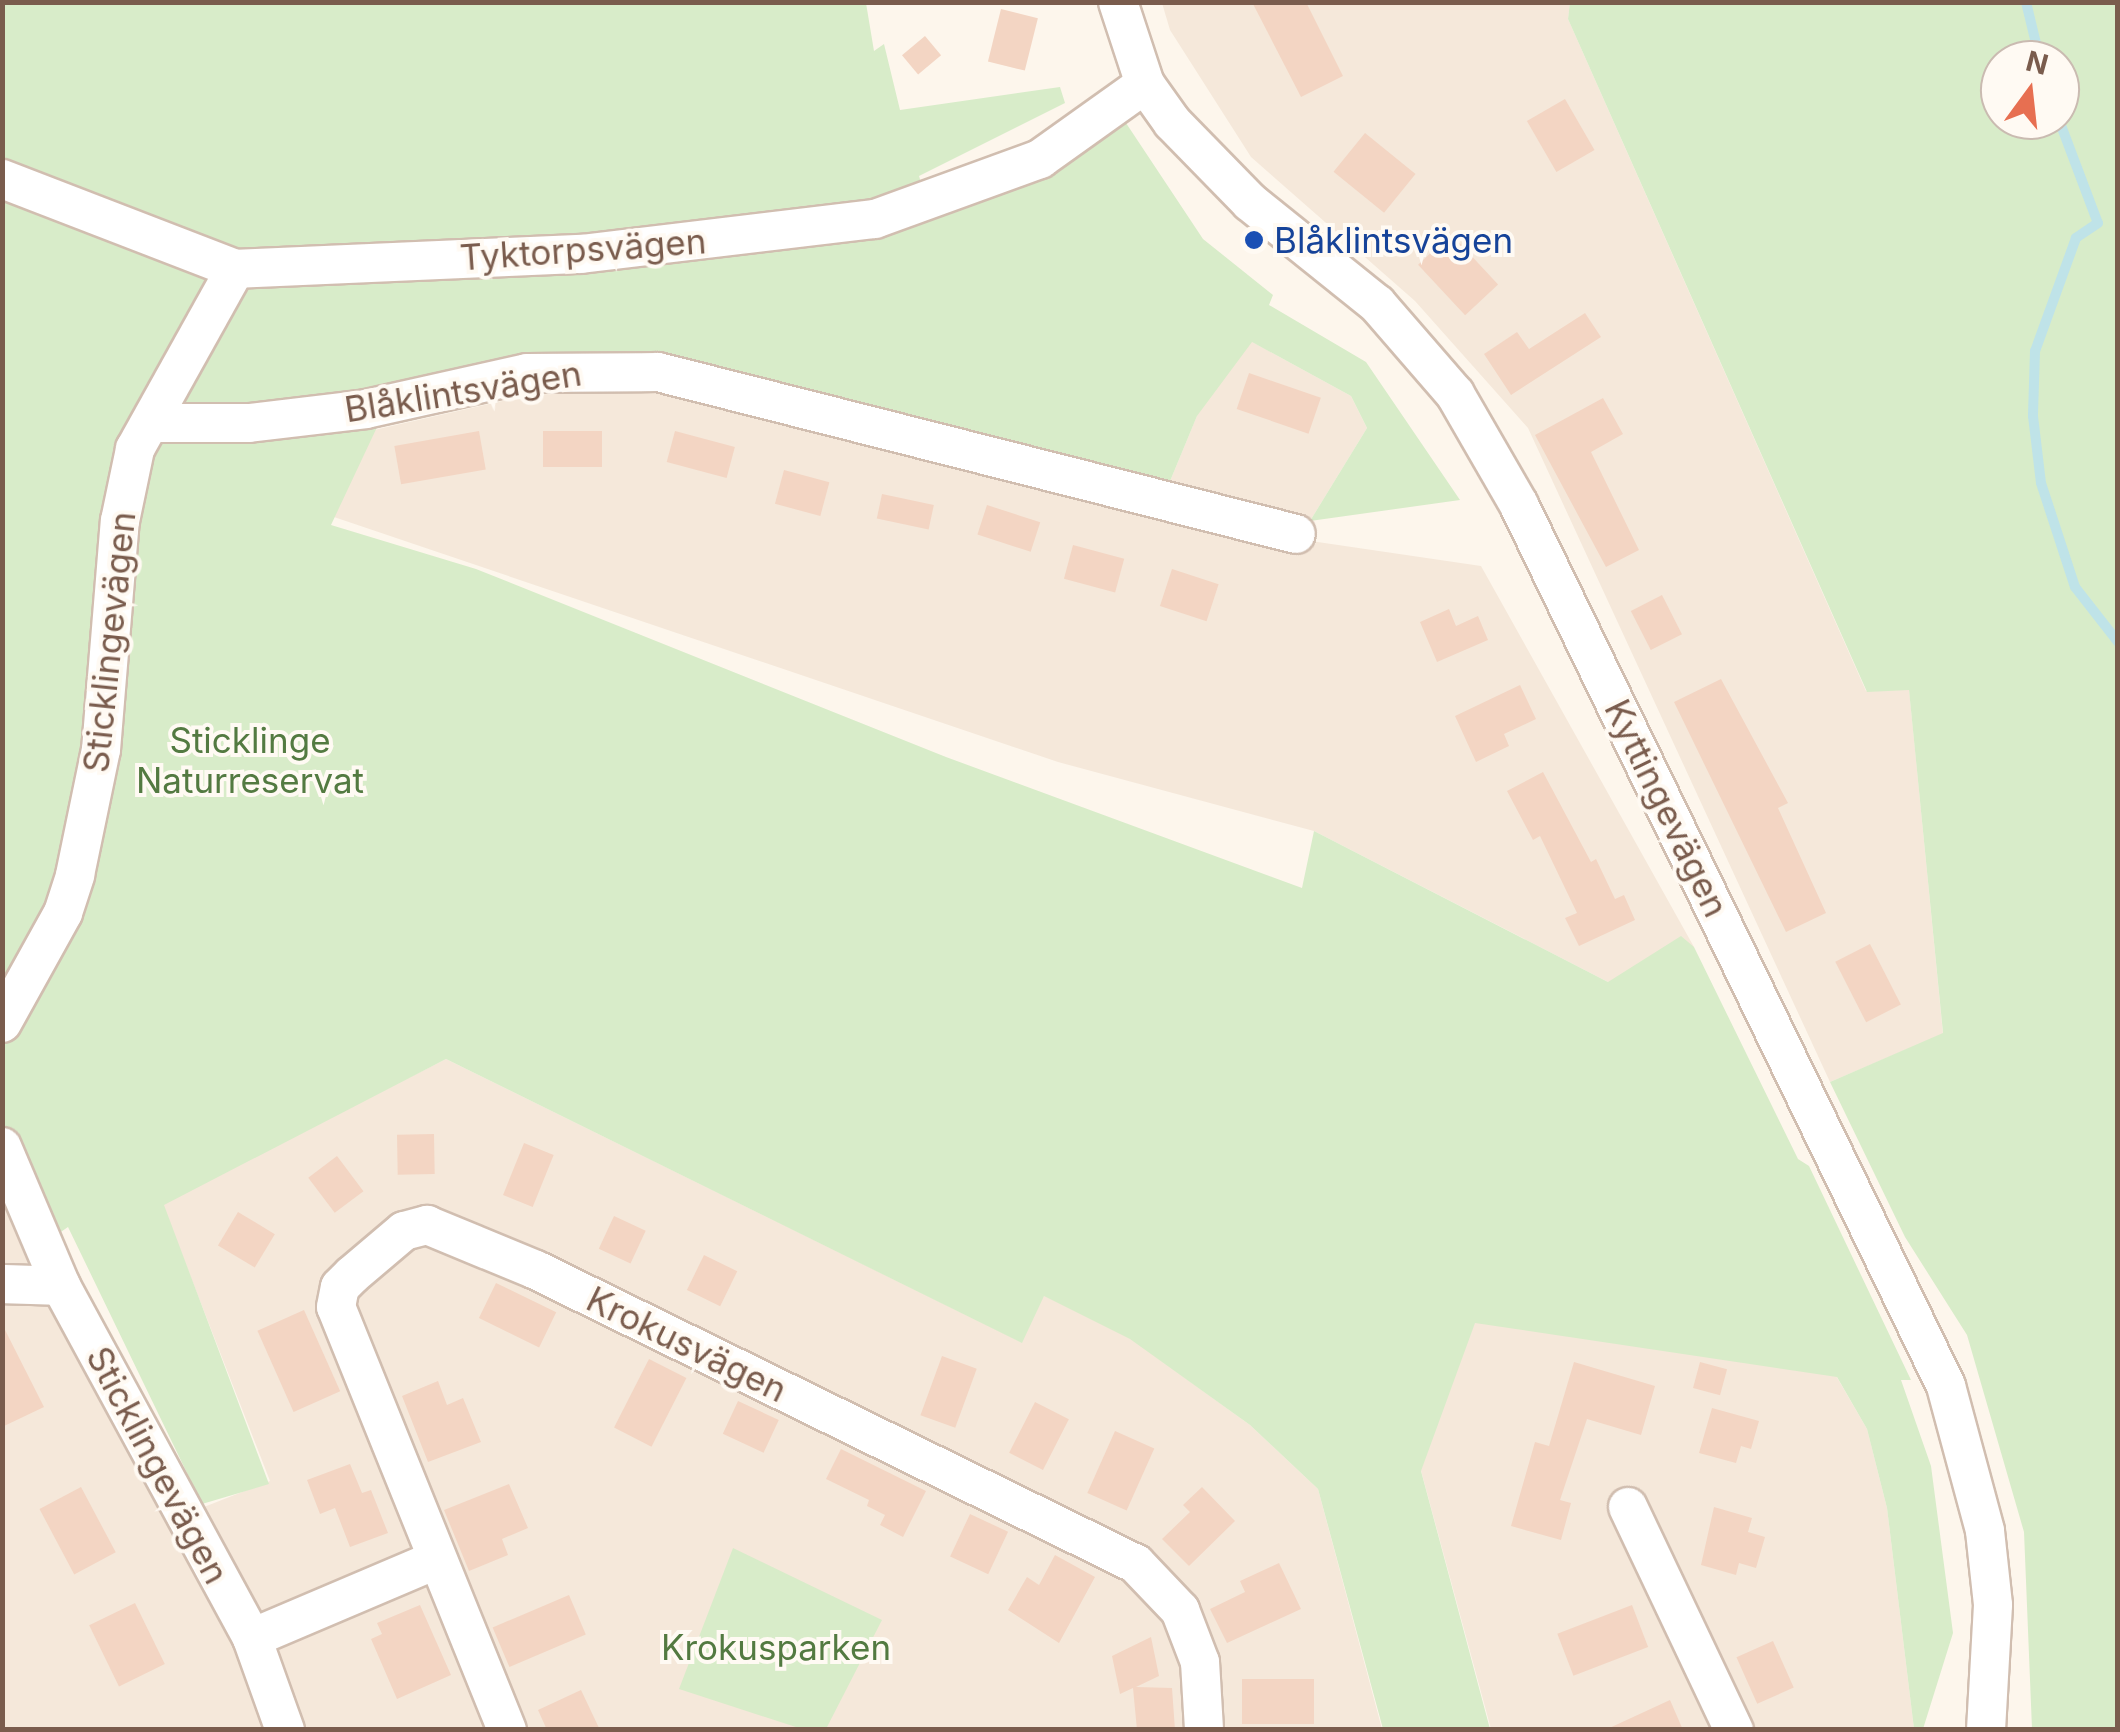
<!DOCTYPE html>
<html>
<head>
<meta charset="utf-8">
<style>
  body { margin:0 }
  #map { position:relative; width:2120px; height:1732px; overflow:hidden; background:#fdf6ec; font-family:Inter,sans-serif }
  div>[style] { position:absolute }
  .residential>* { inset:0; background:#f5e8da }
  .green>* { inset:0; background:#d8ecc9 }
  .stream>* { height:10px; margin:-5px; padding:0 5px; transform-origin:5px; border-radius:5px; background:#bfe3e8 }
  .building>* { inset:0; background:#f3d5c3; transform-origin:0 0 }
  .roads { filter:drop-shadow(2px 0 #d1beb0) drop-shadow(-2px 0 #d1beb0) drop-shadow(0 2px #d1beb0) drop-shadow(0 -2px #d1beb0) }
  .minor>* { height:38px; margin:-19px; padding:0 19px; transform-origin:19px; border-radius:19px; background:#fff }
  .dots>* { width:28px; height:28px; translate:-50% -50%; box-sizing:border-box; border:5px solid #fffaf3; border-radius:50% }
  span { translate:-50% -50%; white-space:nowrap; text-align:center; line-height:1.15; -webkit-text-stroke:8px #fffaf3; paint-order:stroke }
  .transit-label { font-size:35px; color:#164399 }
  .left { translate:0 -50%; text-align:left }
  .street-label { font-size:35px; color:#7a5c4d }
  .park-label { font-size:35px; color:#537a41 }
  .frame { position:absolute; inset:0; border:5px solid #7a5c4d; pointer-events:none }
  .north { position:absolute; left:1980px; top:40px; width:100px; height:100px; box-sizing:border-box; background:#fffaf3; border:2px solid #cabbb1; border-radius:50%; rotate:15deg; font-size:28px; font-weight:700; line-height:40px; text-align:center; color:#7a5c4d }
  .north::after { content:''; display:block; margin:auto; width:35px; height:45px; background:#e76f51; clip-path:polygon(50% 0,100% 100%,50% 72%,0 100%) }
</style>
</head>
<body>
<div id="map">
  <div class="residential">
    <i style="clip-path:polygon(1162px 3px,1570px 3px,1568px 19px,1866px 691px,1909px 689px,1943px 1034px,1830px 1082px,1528px 428px,1415px 301px,1251px 157px,1170px 30px)"></i>
    <i style="clip-path:polygon(1232px 331px,1351px 396px,1367px 428px,1310px 521px,1168px 486px)"></i>
    <i style="clip-path:polygon(677px 388px,1203px 525px,1481px 566px,1694px 947px,1612px 984px,1314px 831px,1058px 762px,331px 516px,374px 430px,529px 395px)"></i>
    <i style="clip-path:polygon(446px 1059px,1021px 1342px,1051px 1281px,1250px 1425px,1318px 1489px,1382px 1729px,3px 1729px,2px 1175px,171px 1520px,270px 1481px,162px 1203px)"></i>
    <i style="clip-path:polygon(1441px 1312px,1835px 1374px,1867px 1429px,1887px 1508px,1914px 1729px,1491px 1729px,1410px 1430px)"></i>
  </div>
  <div class="green">
    <i style="clip-path:polygon(evenodd,1570px 2px,2117px 3px,2117px 1729px,2032px 1729px,2024px 1532px,1967px 1335px,1905px 1237px,1830px 1082px,1943px 1033px,1909px 690px,1867px 692px,1568px 19px,1570px 2px,2060px 60px,2060px 120px,2000px 120px,2000px 60px,2060px 60px)"></i>
    <i style="clip-path:polygon(3px 3px,866px 3px,874px 51px,884px 44px,900px 110px,1060px 87px,1065px 103px,919px 176px,923px 189px,1126px 123px,1203px 239px,1273px 295px,1269px 305px,1366px 362px,1460px 500px,1310px 521px,1367px 428px,1351px 396px,1252px 342px,1197px 416px,1168px 486px,702px 369px,395px 389px,331px 525px,476px 569px,946px 757px,1302px 888px,1314px 831px,1608px 982px,1681px 936px,1694px 947px,1798px 1159px,1809px 1166px,1911px 1380px,1901px 1380px,1931px 1466px,1953px 1633px,1923px 1729px,1914px 1729px,1887px 1508px,1867px 1429px,1837px 1377px,1475px 1323px,1421px 1471px,1490px 1729px,1383px 1729px,1318px 1489px,1250px 1425px,1130px 1339px,1044px 1296px,1022px 1343px,446px 1059px,164px 1205px,269px 1484px,202px 1504px,68px 1227px,26px 1256px,3px 1195px)"></i>
    <i style="clip-path:polygon(733px 1548px,882px 1620px,826px 1729px,802px 1729px,679px 1689px)"></i>
  </div>
  <div class="stream">
    <i style="left:2026px;top:2px;width:60px;rotate:76.4deg"></i>
    <i style="left:2059px;top:120px;width:110px;rotate:69.3deg"></i>
    <i style="left:2098px;top:223px;width:27px;rotate:146deg"></i>
    <i style="left:2076px;top:238px;width:120px;rotate:109.9deg"></i>
    <i style="left:2035px;top:351px;width:65px;rotate:91.8deg"></i>
    <i style="left:2033px;top:416px;width:67px;rotate:83.2deg"></i>
    <i style="left:2041px;top:483px;width:109px;rotate:71.9deg"></i>
    <i style="left:2075px;top:587px;width:70px;rotate:52deg"></i>
  </div>
  <div class="building">
    <i style="clip-path:polygon(1252px 2px,1306px 2px,1343px 76px,1301px 97px)"></i>
    <i style="left:1001px;top:9px;width:38px;height:54px;rotate:14deg"></i>
    <i style="left:925px;top:36px;width:25px;height:30px;rotate:50deg"></i>
    <i style="left:1565px;top:99px;width:59px;height:44px;rotate:60deg"></i>
    <i style="left:1365px;top:133px;width:65px;height:50px;rotate:39deg"></i>
    <i style="left:1451px;top:234px;width:69px;height:45px;rotate:47deg"></i>
    <i style="clip-path:polygon(1585px 313px,1601px 337px,1511px 395px,1484px 354px,1517px 332px,1529px 349px)"></i>
    <i style="left:1249px;top:373px;width:76px;height:38px;rotate:19deg"></i>
    <i style="clip-path:polygon(1603px 398px,1623px 434px,1591px 452px,1639px 550px,1606px 567px,1535px 435px)"></i>
    <i style="left:479px;top:431px;width:39px;height:86px;rotate:80deg"></i>
    <i style="left:602px;top:431px;width:36px;height:59px;rotate:90deg"></i>
    <i style="left:675px;top:431px;width:62px;height:32px;rotate:15deg"></i>
    <i style="left:784px;top:470px;width:47px;height:35px;rotate:15deg"></i>
    <i style="left:882px;top:494px;width:53px;height:25px;rotate:12deg"></i>
    <i style="left:987px;top:505px;width:56px;height:31px;rotate:18deg"></i>
    <i style="left:1073px;top:545px;width:53px;height:35px;rotate:15deg"></i>
    <i style="left:1172px;top:569px;width:49px;height:39px;rotate:18deg"></i>
    <i style="left:1662px;top:595px;width:44px;height:35px;rotate:63deg"></i>
    <i style="clip-path:polygon(1449px 609px,1456px 626px,1478px 616px,1488px 640px,1437px 662px,1420px 622px)"></i>
    <i style="clip-path:polygon(1721px 679px,1788px 803px,1778px 808px,1826px 913px,1786px 932px,1674px 702px)"></i>
    <i style="clip-path:polygon(1520px 685px,1536px 719px,1504px 734px,1509px 746px,1476px 762px,1455px 716px)"></i>
    <i style="clip-path:polygon(1543px 772px,1591px 862px,1596px 859px,1615px 899px,1624px 895px,1635px 920px,1579px 946px,1565px 918px,1577px 913px,1540px 836px,1533px 840px,1507px 791px)"></i>
    <i style="left:1870px;top:944px;width:68px;height:39px;rotate:63deg"></i>
    <i style="left:434px;top:1134px;width:40px;height:37px;rotate:89deg"></i>
    <i style="left:524px;top:1143px;width:32px;height:56px;rotate:22deg"></i>
    <i style="left:337px;top:1156px;width:44px;height:36px;rotate:53deg"></i>
    <i style="left:238px;top:1212px;width:43px;height:39px;rotate:31deg"></i>
    <i style="left:614px;top:1216px;width:35px;height:36px;rotate:25deg"></i>
    <i style="left:704px;top:1255px;width:37px;height:39px;rotate:26deg"></i>
    <i style="left:496px;top:1283px;width:67px;height:39px;rotate:26deg"></i>
    <i style="left:304px;top:1310px;width:89px;height:51px;rotate:66deg"></i>
    <i style="clip-path:polygon(2px 1324px,44px 1407px,2px 1427px)"></i>
    <i style="left:942px;top:1356px;width:37px;height:63px;rotate:20deg"></i>
    <i style="left:649px;top:1359px;width:42px;height:77px;rotate:27deg"></i>
    <i style="clip-path:polygon(1574px 1362px,1655px 1386px,1641px 1435px,1587px 1419px,1560px 1500px,1571px 1503px,1561px 1540px,1511px 1526px,1535px 1442px,1549px 1446px)"></i>
    <i style="left:1700px;top:1362px;width:28px;height:27px;rotate:15deg"></i>
    <i style="clip-path:polygon(438px 1381px,447px 1405px,463px 1398px,481px 1442px,428px 1462px,402px 1396px)"></i>
    <i style="left:738px;top:1401px;width:45px;height:36px;rotate:25deg"></i>
    <i style="left:1035px;top:1402px;width:38px;height:57px;rotate:27deg"></i>
    <i style="clip-path:polygon(1712px 1408px,1759px 1421px,1751px 1449px,1741px 1446px,1736px 1463px,1699px 1453px)"></i>
    <i style="left:1115px;top:1431px;width:43px;height:68px;rotate:24deg"></i>
    <i style="clip-path:polygon(841px 1449px,926px 1491px,903px 1537px,880px 1525px,885px 1515px,867px 1506px,869px 1500px,826px 1479px)"></i>
    <i style="clip-path:polygon(350px 1464px,362px 1493px,371px 1490px,388px 1533px,350px 1547px,335px 1508px,320px 1514px,307px 1480px)"></i>
    <i style="clip-path:polygon(509px 1484px,528px 1528px,502px 1539px,508px 1555px,469px 1571px,444px 1510px)"></i>
    <i style="left:81px;top:1487px;width:74px;height:47px;rotate:62deg"></i>
    <i style="clip-path:polygon(1202px 1487px,1235px 1521px,1189px 1566px,1162px 1539px,1190px 1512px,1183px 1505px)"></i>
    <i style="clip-path:polygon(1714px 1507px,1752px 1518px,1748px 1532px,1765px 1537px,1756px 1568px,1739px 1563px,1736px 1575px,1701px 1565px)"></i>
    <i style="left:970px;top:1514px;width:42px;height:47px;rotate:25deg"></i>
    <i style="clip-path:polygon(1055px 1555px,1095px 1577px,1059px 1643px,1008px 1610px,1027px 1577px,1039px 1585px)"></i>
    <i style="clip-path:polygon(1279px 1563px,1301px 1609px,1227px 1643px,1210px 1609px,1245px 1592px,1240px 1581px)"></i>
    <i style="left:569px;top:1595px;width:43px;height:83px;rotate:67deg"></i>
    <i style="left:135px;top:1603px;width:68px;height:51px;rotate:64deg"></i>
    <i style="clip-path:polygon(420px 1605px,451px 1675px,397px 1699px,371px 1639px,382px 1634px,377px 1623px)"></i>
    <i style="left:1632px;top:1605px;width:45px;height:80px;rotate:69deg"></i>
    <i style="clip-path:polygon(1151px 1637px,1159px 1676px,1136px 1687px,1172px 1688px,1175px 1730px,1137px 1730px,1133px 1688px,1120px 1694px,1112px 1656px)"></i>
    <i style="left:1773px;top:1641px;width:51px;height:40px;rotate:66deg"></i>
    <i style="left:1314px;top:1679px;width:45px;height:72px;rotate:90deg"></i>
    <i style="clip-path:polygon(581px 1690px,600px 1730px,547px 1730px,538px 1710px)"></i>
    <i style="clip-path:polygon(1670px 1700px,1683px 1730px,1605px 1730px)"></i>
  </div>
  <div class="roads">
    <div class="minor">
      <i style="left:1118px;top:2px;width:86px;rotate:71.8deg"></i>
      <i style="left:1145px;top:84px;width:47px;rotate:54.6deg"></i>
      <i style="left:1172px;top:122px;width:112px;rotate:45.7deg"></i>
      <i style="left:1250px;top:202px;width:163px;rotate:38.8deg"></i>
      <i style="left:1377px;top:304px;width:119px;rotate:49.1deg"></i>
      <i style="left:1455px;top:394px;width:128px;rotate:60deg"></i>
      <i style="left:1519px;top:505px;width:979px;rotate:64.14deg"></i>
      <i style="left:1946px;top:1386px;width:150px;rotate:74.9deg"></i>
      <i style="left:1985px;top:1531px;width:74px;rotate:83.8deg"></i>
      <i style="left:1993px;top:1605px;width:125px;rotate:93.2deg"></i>
      <i style="left:2px;top:179px;width:250px;rotate:21.1deg"></i>
      <i style="left:235px;top:269px;width:346px;rotate:-2.5deg"></i>
      <i style="left:581px;top:254px;width:296px;rotate:-6.8deg"></i>
      <i style="left:875px;top:219px;width:176px;rotate:-20deg"></i>
      <i style="left:1040px;top:159px;width:129px;rotate:-35.5deg"></i>
      <i style="left:150px;top:423px;width:99px"></i>
      <i style="left:249px;top:423px;width:118px;rotate:-6.8deg"></i>
      <i style="left:366px;top:409px;width:165px;rotate:-12.6deg"></i>
      <i style="left:527px;top:373px;width:131px;rotate:-0.4deg"></i>
      <i style="left:658px;top:372px;width:658px;rotate:14.25deg"></i>
      <i style="left:2px;top:1023px;width:126px;rotate:-61deg"></i>
      <i style="left:63px;top:913px;width:40px;rotate:-72deg"></i>
      <i style="left:75px;top:875px;width:128px;rotate:-78.3deg"></i>
      <i style="left:101px;top:750px;width:230px;rotate:-85.3deg"></i>
      <i style="left:120px;top:521px;width:74px;rotate:-78.2deg"></i>
      <i style="left:135px;top:449px;width:206px;rotate:-60.9deg"></i>
      <i style="left:2px;top:1147px;width:151px;rotate:67deg"></i>
      <i style="left:61px;top:1286px;width:400px;rotate:61.5deg"></i>
      <i style="left:252px;top:1638px;width:98px;rotate:70.3deg"></i>
      <i style="left:2px;top:1284px;width:59px;rotate:1.9deg"></i>
      <i style="left:1628px;top:1507px;width:247px;rotate:64.6deg"></i>
      <i style="left:252px;top:1638px;width:200px;rotate:-23deg"></i>
      <i style="left:507px;top:1730px;width:456px;rotate:-112deg"></i>
      <i style="left:336px;top:1307px;width:20px;rotate:-79deg"></i>
      <i style="left:340px;top:1287px;width:17px;rotate:-45deg"></i>
      <i style="left:352px;top:1275px;width:68px;rotate:-40.2deg"></i>
      <i style="left:404px;top:1231px;width:24px;rotate:-15deg"></i>
      <i style="left:427px;top:1225px;width:118px;rotate:22.4deg"></i>
      <i style="left:536px;top:1270px;width:668px;rotate:26.1deg"></i>
      <i style="left:1136px;top:1564px;width:64px;rotate:46.3deg"></i>
      <i style="left:1180px;top:1610px;width:56px;rotate:69deg"></i>
      <i style="left:1200px;top:1662px;width:68px;rotate:86.6deg"></i>
    </div>
  </div>
  <div class="dots">
    <i style="left:1254px;top:240px;background:#1a4fb4"></i>
  </div>
  <div class="transit-label">
    <span class="left" style="left:1274px;top:240px">Blåklintsvägen</span>
  </div>
  <div class="street-label">
    <span style="left:583px;top:249px;rotate:-4deg">Tyktorpsvägen</span>
    <span style="left:463px;top:391px;rotate:-9deg">Blåklintsvägen</span>
    <span style="left:109px;top:642px;rotate:-84deg">Sticklingevägen</span>
    <span style="left:1667px;top:808px;rotate:64deg">Kyttingevägen</span>
    <span style="left:687px;top:1344px;rotate:26deg">Krokusvägen</span>
    <span style="left:158px;top:1465px;rotate:62deg">Sticklingevägen</span>
  </div>
  <div class="park-label">
    <span style="left:250px;top:760px">Sticklinge<br>Naturreservat</span>
    <span style="left:776px;top:1647px">Krokusparken</span>
  </div>
  <div class="frame"></div>
  <div class="north">N</div>
</div>
</body>
</html>
